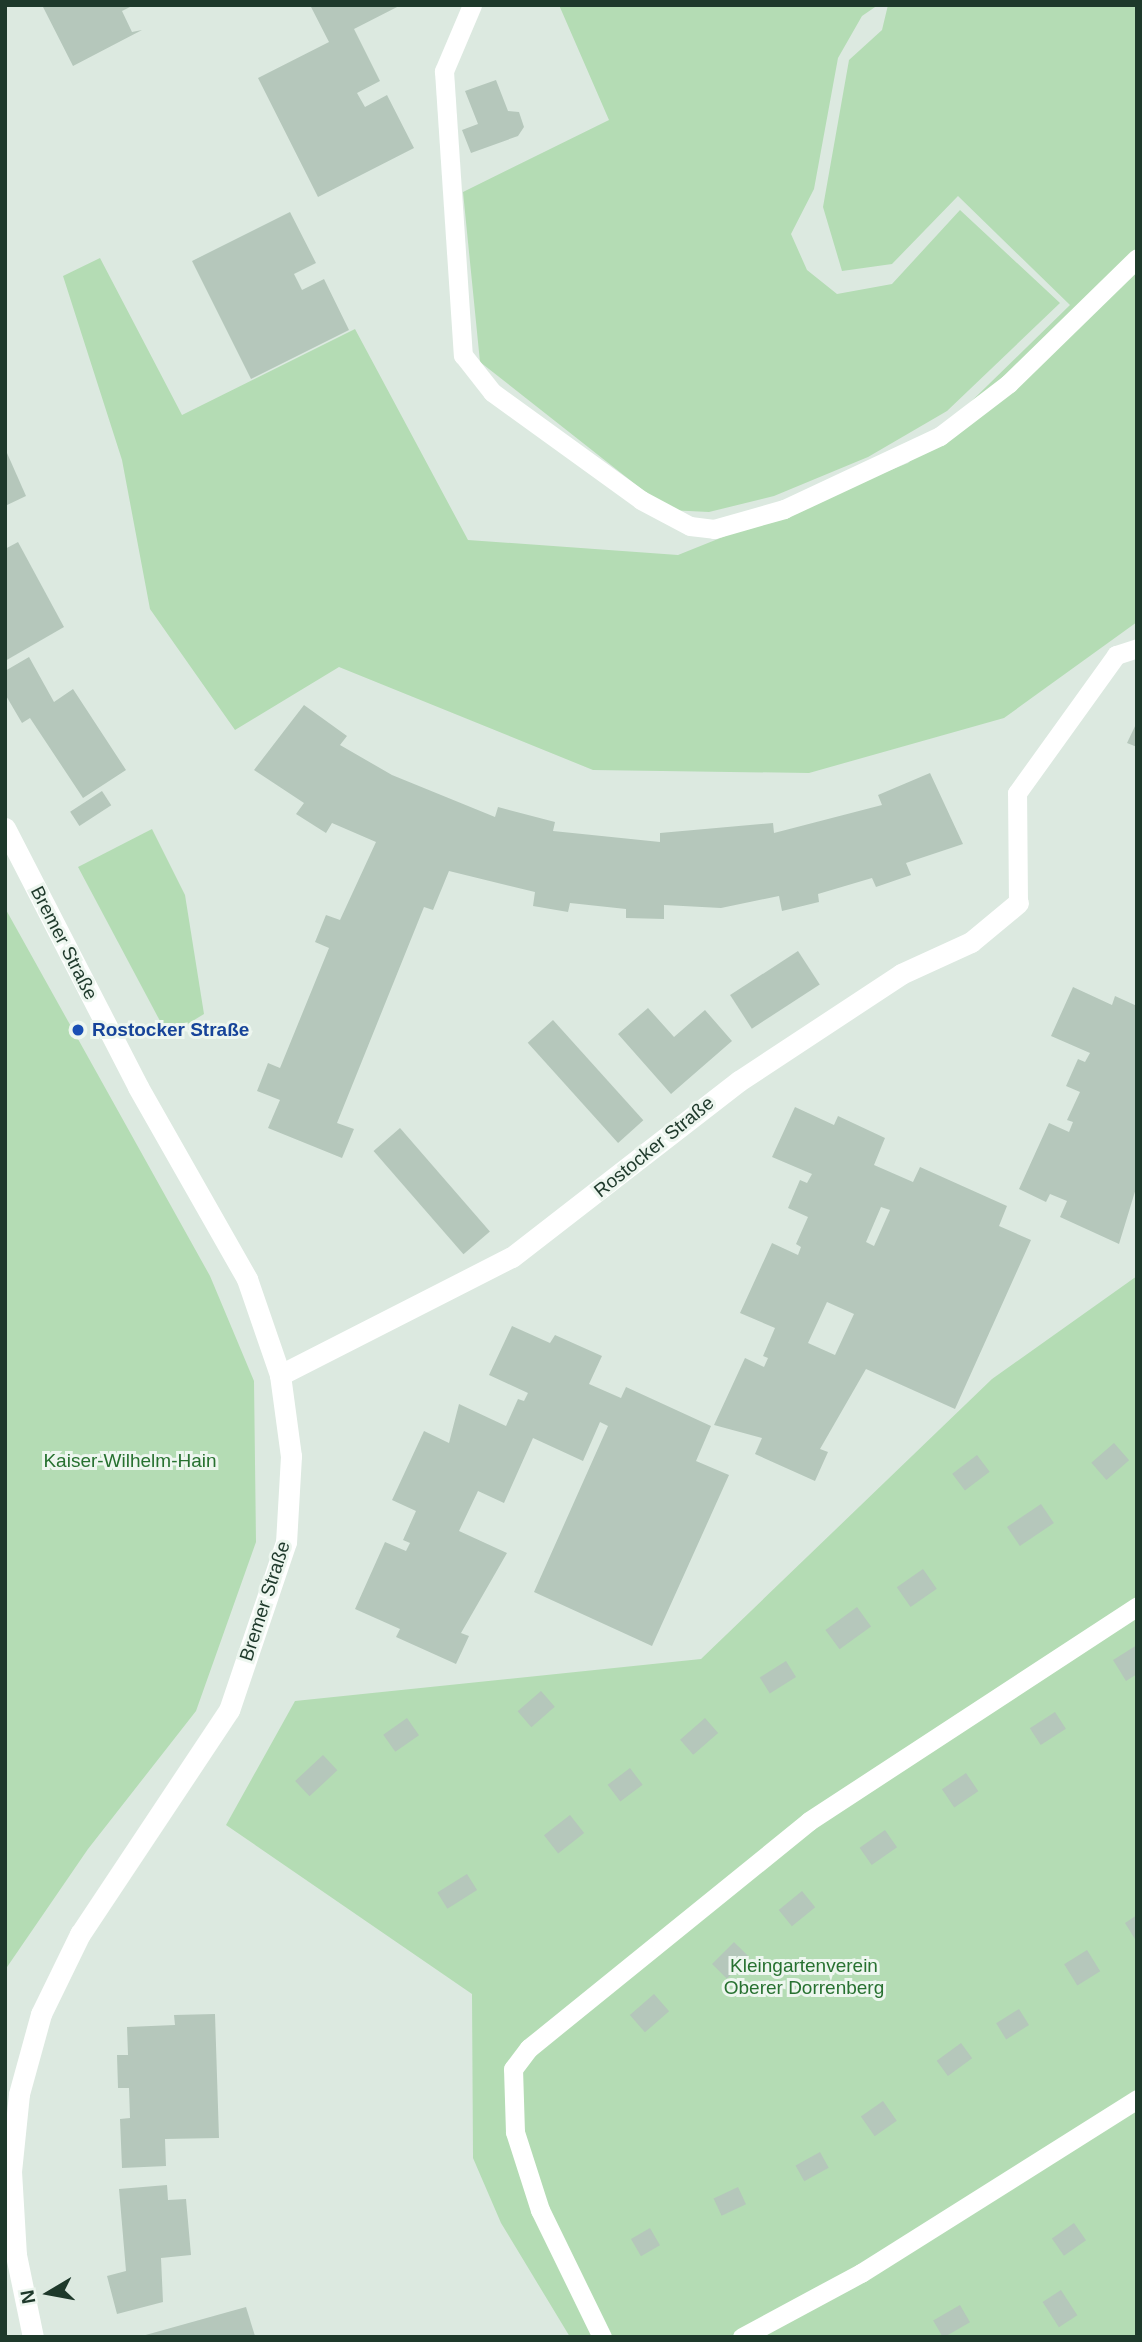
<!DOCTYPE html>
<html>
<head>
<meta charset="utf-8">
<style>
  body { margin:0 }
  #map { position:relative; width:1142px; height:2342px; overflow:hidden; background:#dce9e0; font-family:Helvetica,sans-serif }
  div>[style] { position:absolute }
  .green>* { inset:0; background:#b4dcb4 }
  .building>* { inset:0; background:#b5c7bb; transform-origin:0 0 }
  .lane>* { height:19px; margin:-9.5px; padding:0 9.5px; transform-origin:9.5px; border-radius:9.5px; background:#fff }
  .street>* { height:21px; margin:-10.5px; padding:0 10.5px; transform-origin:10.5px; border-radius:10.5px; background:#fff }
  .dots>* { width:19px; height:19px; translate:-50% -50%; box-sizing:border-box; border:4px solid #edf6ef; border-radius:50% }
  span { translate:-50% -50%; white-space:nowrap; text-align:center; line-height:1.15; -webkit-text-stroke:6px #edf6ef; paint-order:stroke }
  .street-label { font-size:19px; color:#1e392b }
  .transit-label { font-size:19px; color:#164399; font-weight:700 }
  .left { translate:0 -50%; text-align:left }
  .park-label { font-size:19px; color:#277130 }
  .frame { position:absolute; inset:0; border:7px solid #1e392b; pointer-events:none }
  .north { position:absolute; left:14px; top:2258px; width:70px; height:70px; -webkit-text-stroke:5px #edf6ef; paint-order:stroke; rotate:260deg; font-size:19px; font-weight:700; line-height:28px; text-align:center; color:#1e392b }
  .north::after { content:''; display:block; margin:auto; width:24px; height:32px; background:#1e392b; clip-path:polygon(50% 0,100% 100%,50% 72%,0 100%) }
</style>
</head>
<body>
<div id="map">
  <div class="green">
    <i style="clip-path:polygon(559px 5px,878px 5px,862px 16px,838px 58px,814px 189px,791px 234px,807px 270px,837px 294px,892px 284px,960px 210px,1060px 303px,947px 411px,868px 457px,774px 496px,709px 512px,668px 510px,480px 362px,463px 192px,609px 120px)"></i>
    <i style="clip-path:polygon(888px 5px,1137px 5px,1137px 622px,1004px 718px,809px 773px,593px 770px,339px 667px,235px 730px,150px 609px,122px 460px,63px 276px,100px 258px,182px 415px,355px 329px,468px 540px,678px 555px,908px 463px,1070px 305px,958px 196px,892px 264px,842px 271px,823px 207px,849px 60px,882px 30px)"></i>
    <i style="clip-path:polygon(152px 829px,185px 895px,204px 1014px,168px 1036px,78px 867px)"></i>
    <i style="clip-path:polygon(5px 908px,210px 1276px,254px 1381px,256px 1542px,196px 1711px,88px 1849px,5px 1970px)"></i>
    <i style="clip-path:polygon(1137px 1276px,1137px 2337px,570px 2337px,501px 2223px,473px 2158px,472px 1994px,226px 1825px,295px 1701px,701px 1659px,992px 1379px)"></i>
  </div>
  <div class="building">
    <i style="clip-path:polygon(42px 5px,134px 5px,122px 11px,132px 32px,142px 30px,73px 66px)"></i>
    <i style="clip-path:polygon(310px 5px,401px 5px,354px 29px,380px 81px,357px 93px,365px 107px,387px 95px,414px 148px,318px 197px,258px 78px,329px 42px)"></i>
    <i style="clip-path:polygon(496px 80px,508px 111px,519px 112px,524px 127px,518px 136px,471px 153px,462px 130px,478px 124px,465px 91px)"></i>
    <i style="clip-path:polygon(290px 212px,316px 263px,294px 274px,302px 290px,324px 279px,349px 330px,251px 379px,192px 261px)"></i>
    <i style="clip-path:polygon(7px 453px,26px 496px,5px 506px,5px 454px)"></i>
    <i style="clip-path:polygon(18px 542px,64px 627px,5px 661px,5px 549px)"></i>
    <i style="clip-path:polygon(29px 657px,54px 702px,73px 689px,126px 770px,83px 798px,30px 718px,22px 723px,5px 694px,5px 671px)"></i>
    <i style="clip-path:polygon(304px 705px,347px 736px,340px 745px,392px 775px,495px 817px,498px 807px,555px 822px,553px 831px,660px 842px,660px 833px,773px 823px,774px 833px,882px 805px,878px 795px,930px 773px,963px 844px,906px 863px,911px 875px,876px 887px,872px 878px,818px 894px,819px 902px,782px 911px,779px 896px,721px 908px,664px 905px,664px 919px,626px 918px,626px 909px,570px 903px,568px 912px,533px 906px,535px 892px,449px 871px,433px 910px,424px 907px,337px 1123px,354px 1129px,342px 1158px,268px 1128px,280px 1100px,257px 1091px,268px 1063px,280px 1068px,329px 948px,315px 942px,326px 915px,340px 920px,376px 842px,332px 823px,326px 833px,296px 814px,304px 803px,254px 770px)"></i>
    <i style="clip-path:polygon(1137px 722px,1137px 747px,1127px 743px)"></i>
    <i style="left:102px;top:791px;width:17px;height:38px;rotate:57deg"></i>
    <i style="left:798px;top:951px;width:40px;height:81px;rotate:57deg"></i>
    <i style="clip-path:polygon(1073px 987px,1112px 1005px,1115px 996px,1137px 1006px,1137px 1185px,1119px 1244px,1060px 1217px,1067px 1201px,1050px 1194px,1046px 1202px,1019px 1189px,1049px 1123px,1069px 1132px,1073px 1122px,1067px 1120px,1080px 1092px,1066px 1086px,1078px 1059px,1085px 1062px,1090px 1053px,1051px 1036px)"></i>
    <i style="clip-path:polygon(648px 1008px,674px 1037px,705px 1010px,732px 1041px,671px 1094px,618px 1034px)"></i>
    <i style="left:553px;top:1020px;width:135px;height:34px;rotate:48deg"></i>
    <i style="clip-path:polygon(evenodd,795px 1107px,834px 1125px,838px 1116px,885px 1138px,874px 1165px,913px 1182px,920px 1167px,1007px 1206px,999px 1226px,1031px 1240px,955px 1409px,866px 1369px,820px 1449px,828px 1452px,815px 1481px,755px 1454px,762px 1438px,714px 1425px,745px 1358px,764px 1367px,768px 1358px,763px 1356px,775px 1328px,740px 1313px,772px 1243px,798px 1255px,801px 1247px,796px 1244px,808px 1217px,788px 1208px,800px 1180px,807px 1183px,812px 1174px,772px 1157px,795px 1107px,881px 1207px,890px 1210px,874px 1246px,866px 1242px,881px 1207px,795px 1107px,827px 1302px,854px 1314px,835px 1355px,808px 1343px,827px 1302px)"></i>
    <i style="left:400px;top:1128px;width:137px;height:35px;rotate:49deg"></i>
    <i style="clip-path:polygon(512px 1326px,550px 1343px,555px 1335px,602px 1356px,589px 1384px,621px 1398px,626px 1387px,711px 1426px,696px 1461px,729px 1475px,652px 1646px,534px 1592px,608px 1426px,600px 1422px,583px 1461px,533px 1438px,504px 1503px,478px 1491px,459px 1531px,507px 1553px,461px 1633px,469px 1636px,456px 1664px,396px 1637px,400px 1629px,355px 1609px,385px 1542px,406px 1551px,410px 1543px,403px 1540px,416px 1511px,392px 1500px,424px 1431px,449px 1443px,459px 1404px,506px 1426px,518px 1399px,524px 1401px,528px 1393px,489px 1375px)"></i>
    <i style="left:1114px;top:1443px;width:23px;height:30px;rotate:49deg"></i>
    <i style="left:977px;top:1455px;width:21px;height:31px;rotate:53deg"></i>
    <i style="left:1041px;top:1504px;width:23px;height:41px;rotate:56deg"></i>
    <i style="left:923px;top:1569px;width:24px;height:32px;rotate:55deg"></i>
    <i style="left:857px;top:1607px;width:24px;height:39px;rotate:54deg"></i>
    <i style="clip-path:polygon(1137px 1645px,1137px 1674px,1126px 1681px,1113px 1660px)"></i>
    <i style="left:786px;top:1661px;width:19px;height:31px;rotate:58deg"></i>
    <i style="left:541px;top:1691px;width:21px;height:31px;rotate:49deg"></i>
    <i style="left:1055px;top:1712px;width:20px;height:30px;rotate:57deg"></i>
    <i style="left:407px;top:1718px;width:21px;height:29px;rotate:55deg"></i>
    <i style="left:705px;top:1718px;width:20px;height:33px;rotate:49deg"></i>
    <i style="left:323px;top:1755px;width:21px;height:38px;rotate:47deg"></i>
    <i style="left:630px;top:1768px;width:21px;height:28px;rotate:53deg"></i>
    <i style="left:966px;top:1773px;width:22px;height:29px;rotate:56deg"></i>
    <i style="left:570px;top:1815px;width:23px;height:33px;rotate:52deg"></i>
    <i style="left:885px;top:1830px;width:21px;height:31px;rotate:55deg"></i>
    <i style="left:467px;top:1874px;width:19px;height:35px;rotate:58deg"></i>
    <i style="left:802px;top:1891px;width:21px;height:30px;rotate:51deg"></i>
    <i style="clip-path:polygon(1137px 1915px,1137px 1938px,1135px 1939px,1125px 1923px)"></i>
    <i style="left:734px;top:1942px;width:21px;height:31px;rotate:45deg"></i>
    <i style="left:1087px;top:1950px;width:25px;height:27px;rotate:58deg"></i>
    <i style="left:654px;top:1994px;width:23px;height:32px;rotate:49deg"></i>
    <i style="left:1019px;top:2009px;width:19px;height:27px;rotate:58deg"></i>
    <i style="clip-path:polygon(215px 2014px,219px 2138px,165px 2139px,166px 2166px,122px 2168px,120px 2119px,130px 2118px,129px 2088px,118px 2088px,117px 2055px,128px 2055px,127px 2027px,175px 2025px,174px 2015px)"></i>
    <i style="left:961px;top:2043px;width:19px;height:30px;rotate:54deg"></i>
    <i style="left:883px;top:2101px;width:24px;height:27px;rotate:55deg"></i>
    <i style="left:820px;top:2152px;width:18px;height:28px;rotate:61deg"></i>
    <i style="clip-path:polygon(167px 2185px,168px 2200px,186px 2199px,191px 2255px,161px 2258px,163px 2302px,117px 2314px,107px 2276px,126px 2271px,119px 2189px)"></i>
    <i style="left:738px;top:2187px;width:19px;height:27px;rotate:65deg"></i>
    <i style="left:1074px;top:2223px;width:21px;height:27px;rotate:55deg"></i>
    <i style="left:650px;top:2228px;width:20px;height:22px;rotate:60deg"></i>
    <i style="left:1061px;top:2290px;width:30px;height:22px;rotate:57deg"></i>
    <i style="left:960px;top:2305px;width:20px;height:31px;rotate:60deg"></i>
    <i style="clip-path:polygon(246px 2307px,255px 2336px,142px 2337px,142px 2336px)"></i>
  </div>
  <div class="lane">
    <i style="left:472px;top:5px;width:72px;rotate:113deg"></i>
    <i style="left:444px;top:71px;width:285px;rotate:86.2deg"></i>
    <i style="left:463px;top:355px;width:47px;rotate:51.9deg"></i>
    <i style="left:492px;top:392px;width:184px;rotate:35.9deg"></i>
    <i style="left:641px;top:500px;width:55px;rotate:28deg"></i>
    <i style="left:690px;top:526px;width:24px;rotate:7deg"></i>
    <i style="left:714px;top:529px;width:73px;rotate:-15.9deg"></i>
    <i style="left:784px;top:509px;width:172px;rotate:-25.1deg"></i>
    <i style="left:940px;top:436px;width:86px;rotate:-37.4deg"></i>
    <i style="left:1008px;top:384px;width:180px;rotate:-44.3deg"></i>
    <i style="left:1018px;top:903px;width:110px;rotate:-90.5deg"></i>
    <i style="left:1017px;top:793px;width:170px;rotate:-54.3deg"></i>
    <i style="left:1116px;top:655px;width:22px;rotate:-18deg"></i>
    <i style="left:602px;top:2337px;width:141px;rotate:-116deg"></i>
    <i style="left:540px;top:2210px;width:82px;rotate:-107.8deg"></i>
    <i style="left:515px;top:2132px;width:63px;rotate:-91.8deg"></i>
    <i style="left:513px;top:2069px;width:26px;rotate:-53deg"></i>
    <i style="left:529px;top:2048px;width:360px;rotate:-39deg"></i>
    <i style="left:809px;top:1821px;width:392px;rotate:-33.2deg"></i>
    <i style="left:742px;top:2337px;width:135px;rotate:-28.3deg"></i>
    <i style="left:861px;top:2273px;width:326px;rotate:-32.2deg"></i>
  </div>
  <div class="street">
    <i style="left:5px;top:828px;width:291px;rotate:62.8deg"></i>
    <i style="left:138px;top:1087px;width:221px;rotate:60.4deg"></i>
    <i style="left:247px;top:1279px;width:102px;rotate:71deg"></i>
    <i style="left:280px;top:1375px;width:82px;rotate:82.3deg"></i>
    <i style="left:291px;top:1456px;width:86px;rotate:93.3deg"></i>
    <i style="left:286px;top:1542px;width:177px;rotate:108.7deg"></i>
    <i style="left:229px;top:1710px;width:269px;rotate:123.6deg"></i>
    <i style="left:80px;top:1934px;width:89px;rotate:116deg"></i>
    <i style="left:41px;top:2014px;width:83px;rotate:105.4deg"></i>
    <i style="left:19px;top:2094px;width:77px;rotate:95.9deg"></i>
    <i style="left:11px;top:2171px;width:84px;rotate:86.6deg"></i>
    <i style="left:16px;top:2255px;width:84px;rotate:78.3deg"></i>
    <i style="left:280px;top:1375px;width:260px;rotate:-27deg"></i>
    <i style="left:512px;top:1257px;width:287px;rotate:-37.8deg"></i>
    <i style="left:739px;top:1081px;width:194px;rotate:-33.4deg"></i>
    <i style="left:901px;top:974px;width:77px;rotate:-24.6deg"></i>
    <i style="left:971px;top:942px;width:61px;rotate:-39.7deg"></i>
  </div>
  <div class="dots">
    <i style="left:78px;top:1030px;background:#1a4fb4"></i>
  </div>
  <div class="street-label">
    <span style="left:64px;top:943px;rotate:63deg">Bremer Straße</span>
    <span style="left:654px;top:1147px;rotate:-39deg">Rostocker Straße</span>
    <span style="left:265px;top:1601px;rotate:-72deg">Bremer Straße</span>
  </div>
  <div class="transit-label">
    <span class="left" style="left:92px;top:1030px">Rostocker Straße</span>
  </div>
  <div class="park-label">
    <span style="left:130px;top:1461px">Kaiser-Wilhelm-Hain</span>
    <span style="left:804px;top:1977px">Kleingartenverein<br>Oberer Dorrenberg</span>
  </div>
  <div class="frame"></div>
  <div class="north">N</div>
</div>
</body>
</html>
